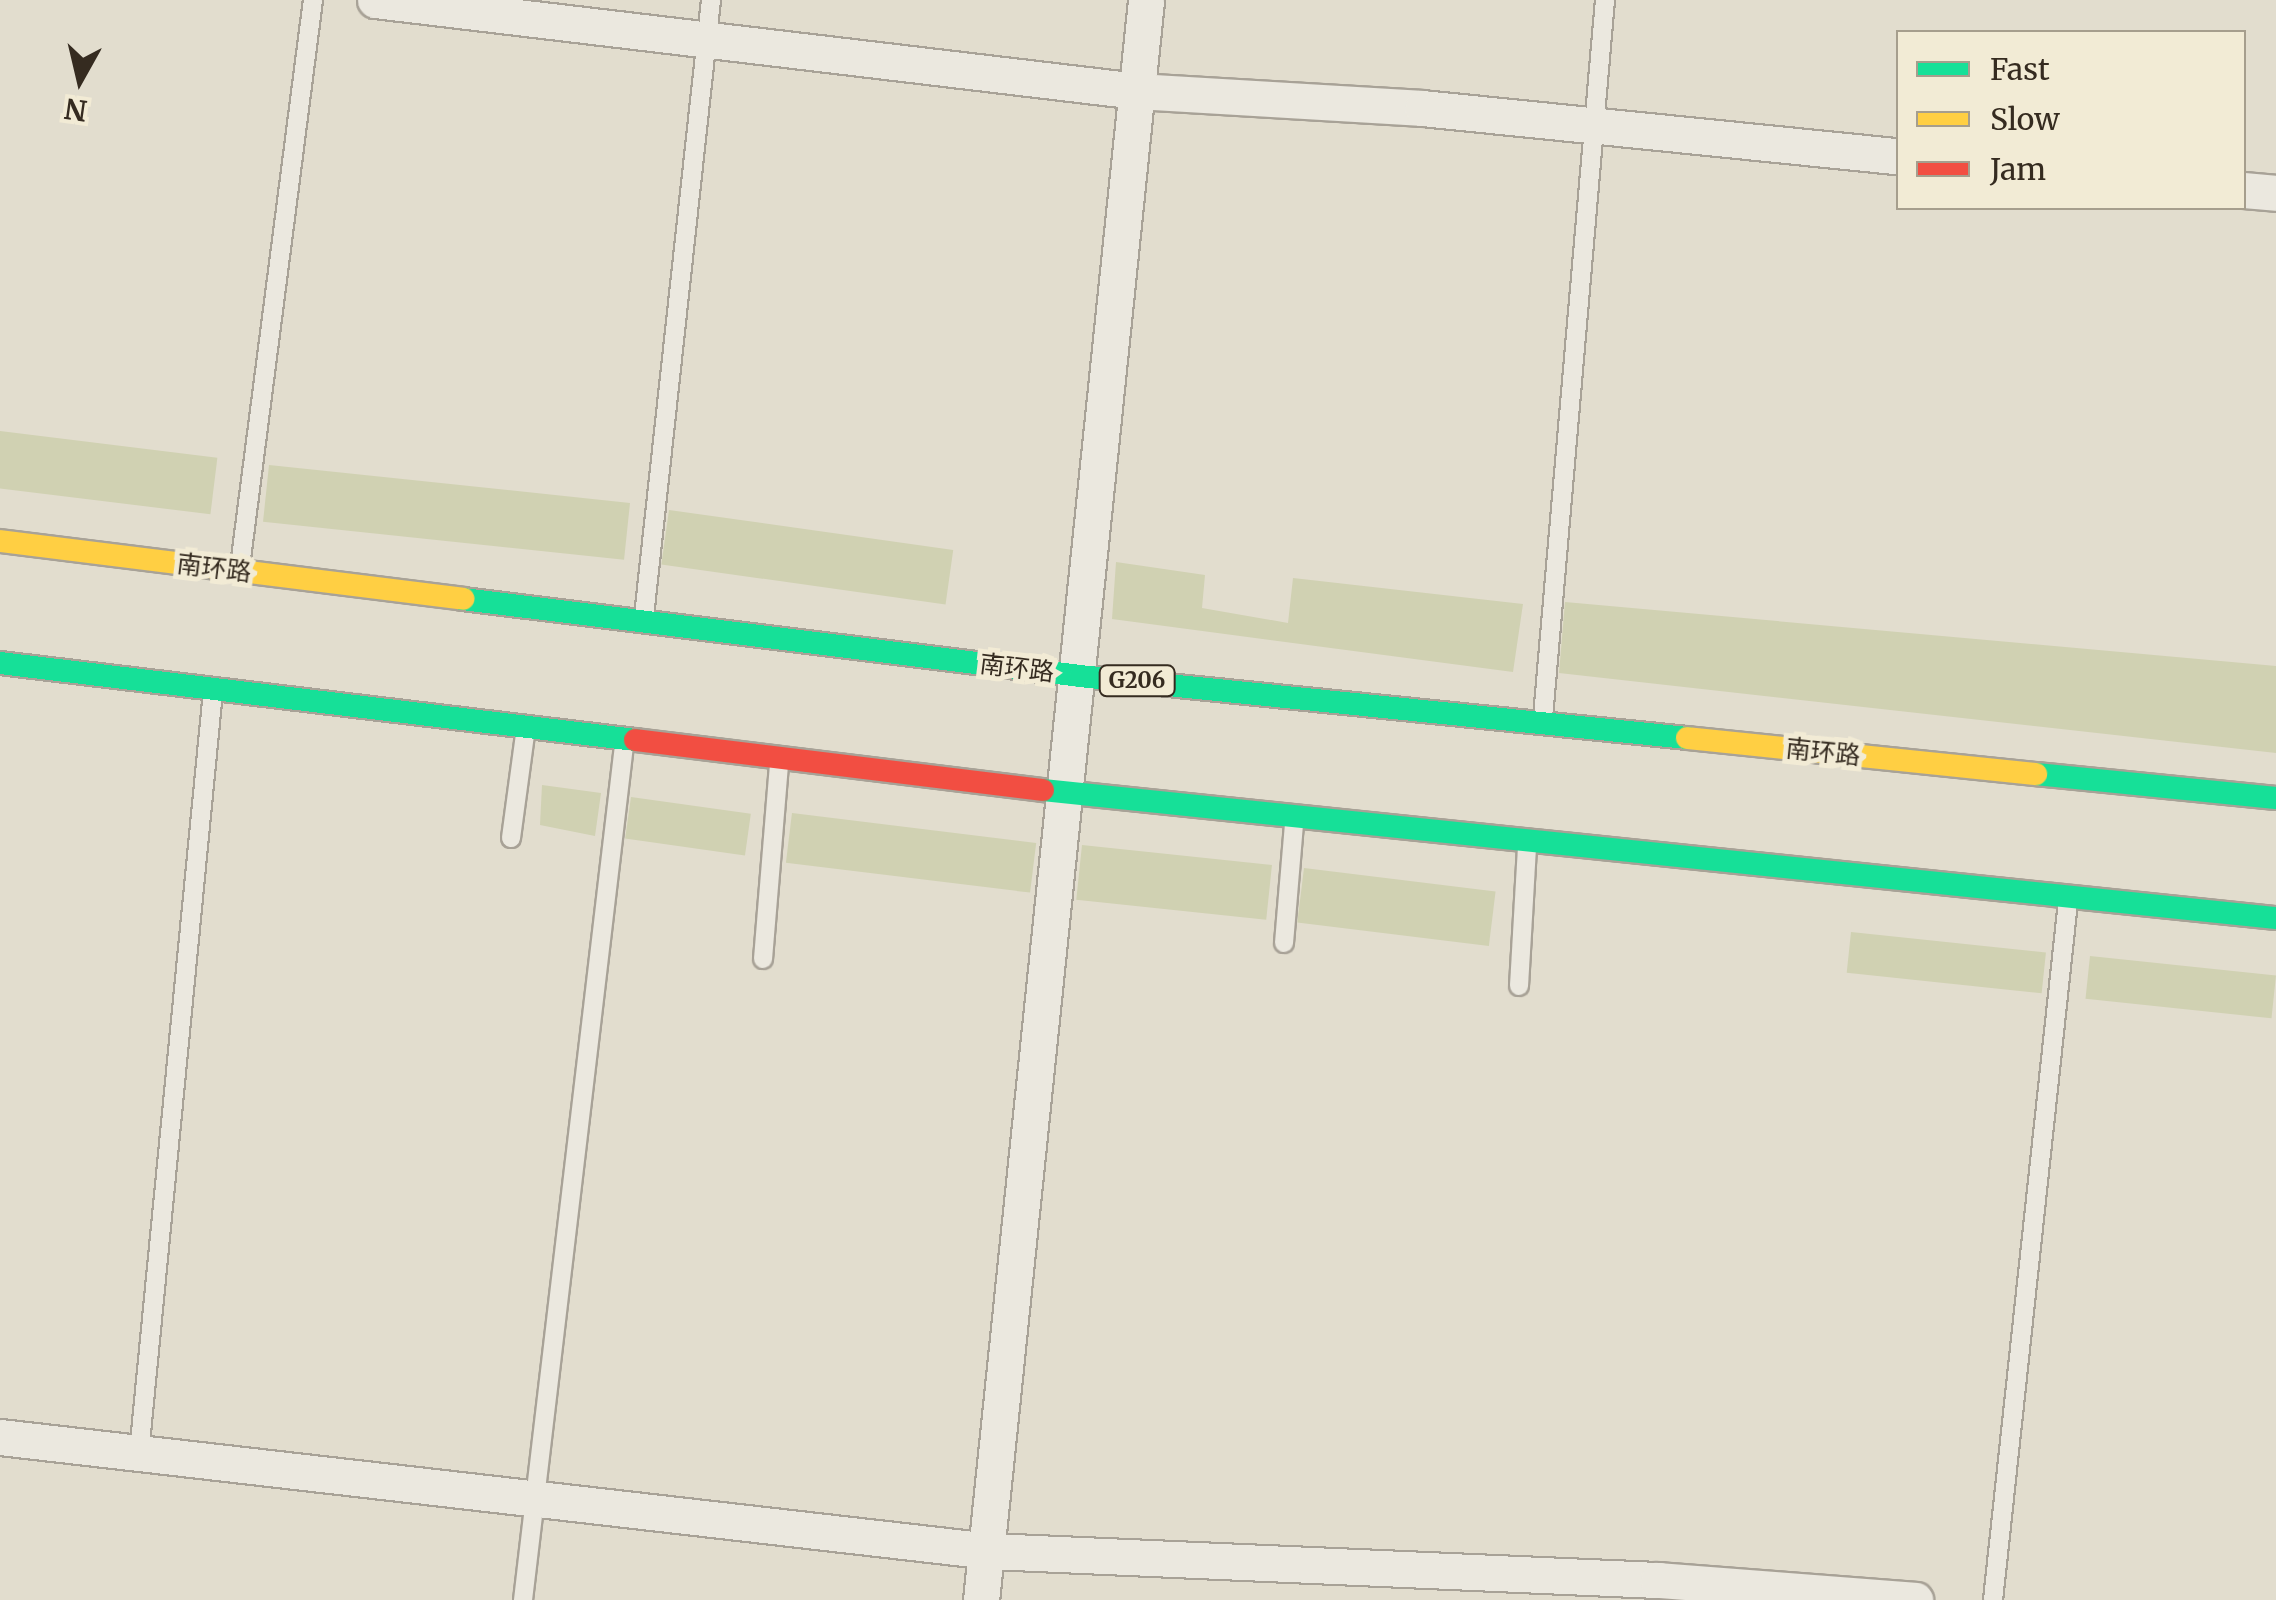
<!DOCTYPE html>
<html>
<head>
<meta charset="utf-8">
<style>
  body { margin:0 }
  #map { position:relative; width:2276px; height:1600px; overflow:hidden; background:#e2ddce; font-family:Merriweather,"Noto Sans SC",serif }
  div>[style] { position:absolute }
  .green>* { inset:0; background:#d0d1b2; transform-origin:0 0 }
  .roads { filter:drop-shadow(2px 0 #a8a297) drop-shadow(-2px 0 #a8a297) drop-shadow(0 2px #a8a297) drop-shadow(0 -2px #a8a297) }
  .lane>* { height:18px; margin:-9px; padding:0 9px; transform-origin:9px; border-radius:9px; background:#ebe8df }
  .street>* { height:35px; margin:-17.5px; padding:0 17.5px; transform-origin:17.5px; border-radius:17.5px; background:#ebe8df }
  .fast>* { height:22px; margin:-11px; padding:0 11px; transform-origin:11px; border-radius:11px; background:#16e098 }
  .slow>* { height:22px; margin:-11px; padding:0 11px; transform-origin:11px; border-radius:11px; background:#ffcf43 }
  .jam>* { height:22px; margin:-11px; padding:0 11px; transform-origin:11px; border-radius:11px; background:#f24e42 }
  span { translate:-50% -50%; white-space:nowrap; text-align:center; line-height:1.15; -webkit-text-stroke:10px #f2ebd5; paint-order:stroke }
  .shield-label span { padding:2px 8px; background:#f2ebd5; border:2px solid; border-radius:8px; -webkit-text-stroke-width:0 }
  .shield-label { font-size:22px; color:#352b20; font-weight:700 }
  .street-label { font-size:25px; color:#352b20 }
  .legend { position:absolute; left:1896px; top:30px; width:350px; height:180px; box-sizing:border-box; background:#f2ebd5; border:2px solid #a69e8d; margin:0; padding:12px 18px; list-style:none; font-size:30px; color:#352b20 }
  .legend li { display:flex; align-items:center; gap:20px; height:50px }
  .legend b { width:50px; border:2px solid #a69e8d }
  .north { position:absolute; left:30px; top:30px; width:100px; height:100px; -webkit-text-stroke:8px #f2ebd5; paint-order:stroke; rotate:188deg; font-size:28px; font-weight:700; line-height:40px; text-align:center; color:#352b20 }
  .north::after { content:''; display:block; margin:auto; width:35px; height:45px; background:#352b20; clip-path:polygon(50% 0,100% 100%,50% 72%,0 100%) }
</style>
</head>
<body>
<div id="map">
  <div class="green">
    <i style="left:0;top:431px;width:219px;height:57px;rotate:7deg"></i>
    <i style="left:269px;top:465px;width:363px;height:57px;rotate:6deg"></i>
    <i style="left:669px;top:510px;width:287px;height:55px;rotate:8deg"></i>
    <i style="clip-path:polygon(1116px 562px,1205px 575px,1202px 608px,1288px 623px,1293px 578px,1523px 604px,1513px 672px,1112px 619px)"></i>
    <i style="clip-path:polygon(1565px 602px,2276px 666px,2276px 753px,1559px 673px)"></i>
    <i style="clip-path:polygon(542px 785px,601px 793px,595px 836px,540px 825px)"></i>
    <i style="left:631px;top:797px;width:121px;height:42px;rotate:8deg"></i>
    <i style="left:792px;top:813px;width:246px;height:50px;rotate:7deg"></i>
    <i style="left:1082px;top:845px;width:191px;height:55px;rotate:6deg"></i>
    <i style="left:1304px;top:868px;width:193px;height:55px;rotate:7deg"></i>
    <i style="left:1851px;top:932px;width:196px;height:41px;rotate:6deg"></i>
    <i style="left:2090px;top:956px;width:187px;height:43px;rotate:6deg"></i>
  </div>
  <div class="roads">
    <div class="lane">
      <i style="left:240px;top:566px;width:571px;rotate:-82.65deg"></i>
      <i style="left:644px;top:616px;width:620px;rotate:-83.79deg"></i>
      <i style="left:1543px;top:717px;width:720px;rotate:-85.06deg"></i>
      <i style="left:511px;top:838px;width:105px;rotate:-82.3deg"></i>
      <i style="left:1284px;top:943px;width:119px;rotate:-85.2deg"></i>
      <i style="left:763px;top:959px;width:195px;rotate:-85.3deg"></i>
      <i style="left:1519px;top:986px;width:139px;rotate:-86.7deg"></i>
      <i style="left:139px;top:1453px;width:765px;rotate:-84.45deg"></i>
      <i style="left:523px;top:1600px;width:860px;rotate:-83.26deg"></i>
      <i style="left:1993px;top:1600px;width:702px;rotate:-83.87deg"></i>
    </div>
    <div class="street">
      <i style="left:375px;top:0;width:767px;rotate:6.81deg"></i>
      <i style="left:1137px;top:91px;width:286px;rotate:3.4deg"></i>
      <i style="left:1422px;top:108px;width:478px;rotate:5.8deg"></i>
      <i style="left:2244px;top:190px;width:32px;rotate:5deg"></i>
      <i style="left:0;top:1437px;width:997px;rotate:6.57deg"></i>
      <i style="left:990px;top:1551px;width:669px;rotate:2.49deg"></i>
      <i style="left:1658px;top:1580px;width:258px;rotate:4.4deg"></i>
      <i style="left:981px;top:1600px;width:1608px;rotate:-84.11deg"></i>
    </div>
    <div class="fast">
      <i style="left:463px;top:599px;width:622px;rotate:7.11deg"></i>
      <i style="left:1080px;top:676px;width:610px;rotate:5.83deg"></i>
      <i style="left:0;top:663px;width:640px;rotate:6.91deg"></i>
      <i style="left:2036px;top:774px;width:241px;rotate:5.7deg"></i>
      <i style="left:1043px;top:790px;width:1240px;rotate:5.93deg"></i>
    </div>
    <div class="slow">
      <i style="left:0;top:541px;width:467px;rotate:7.1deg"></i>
      <i style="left:1687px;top:738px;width:351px;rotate:5.9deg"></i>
    </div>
    <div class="jam">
      <i style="left:635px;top:740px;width:411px;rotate:7deg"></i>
    </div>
  </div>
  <div class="shield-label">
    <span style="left:1137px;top:681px">G206</span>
  </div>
  <div class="street-label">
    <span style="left:214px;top:568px;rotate:7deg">南环路</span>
    <span style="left:1017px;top:668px;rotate:7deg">南环路</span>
    <span style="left:1823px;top:752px;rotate:6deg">南环路</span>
  </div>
  <ul class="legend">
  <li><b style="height:12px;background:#16e098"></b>Fast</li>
  <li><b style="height:12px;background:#ffcf43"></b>Slow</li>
  <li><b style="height:12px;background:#f24e42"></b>Jam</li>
  </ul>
  <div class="north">N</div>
</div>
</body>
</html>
